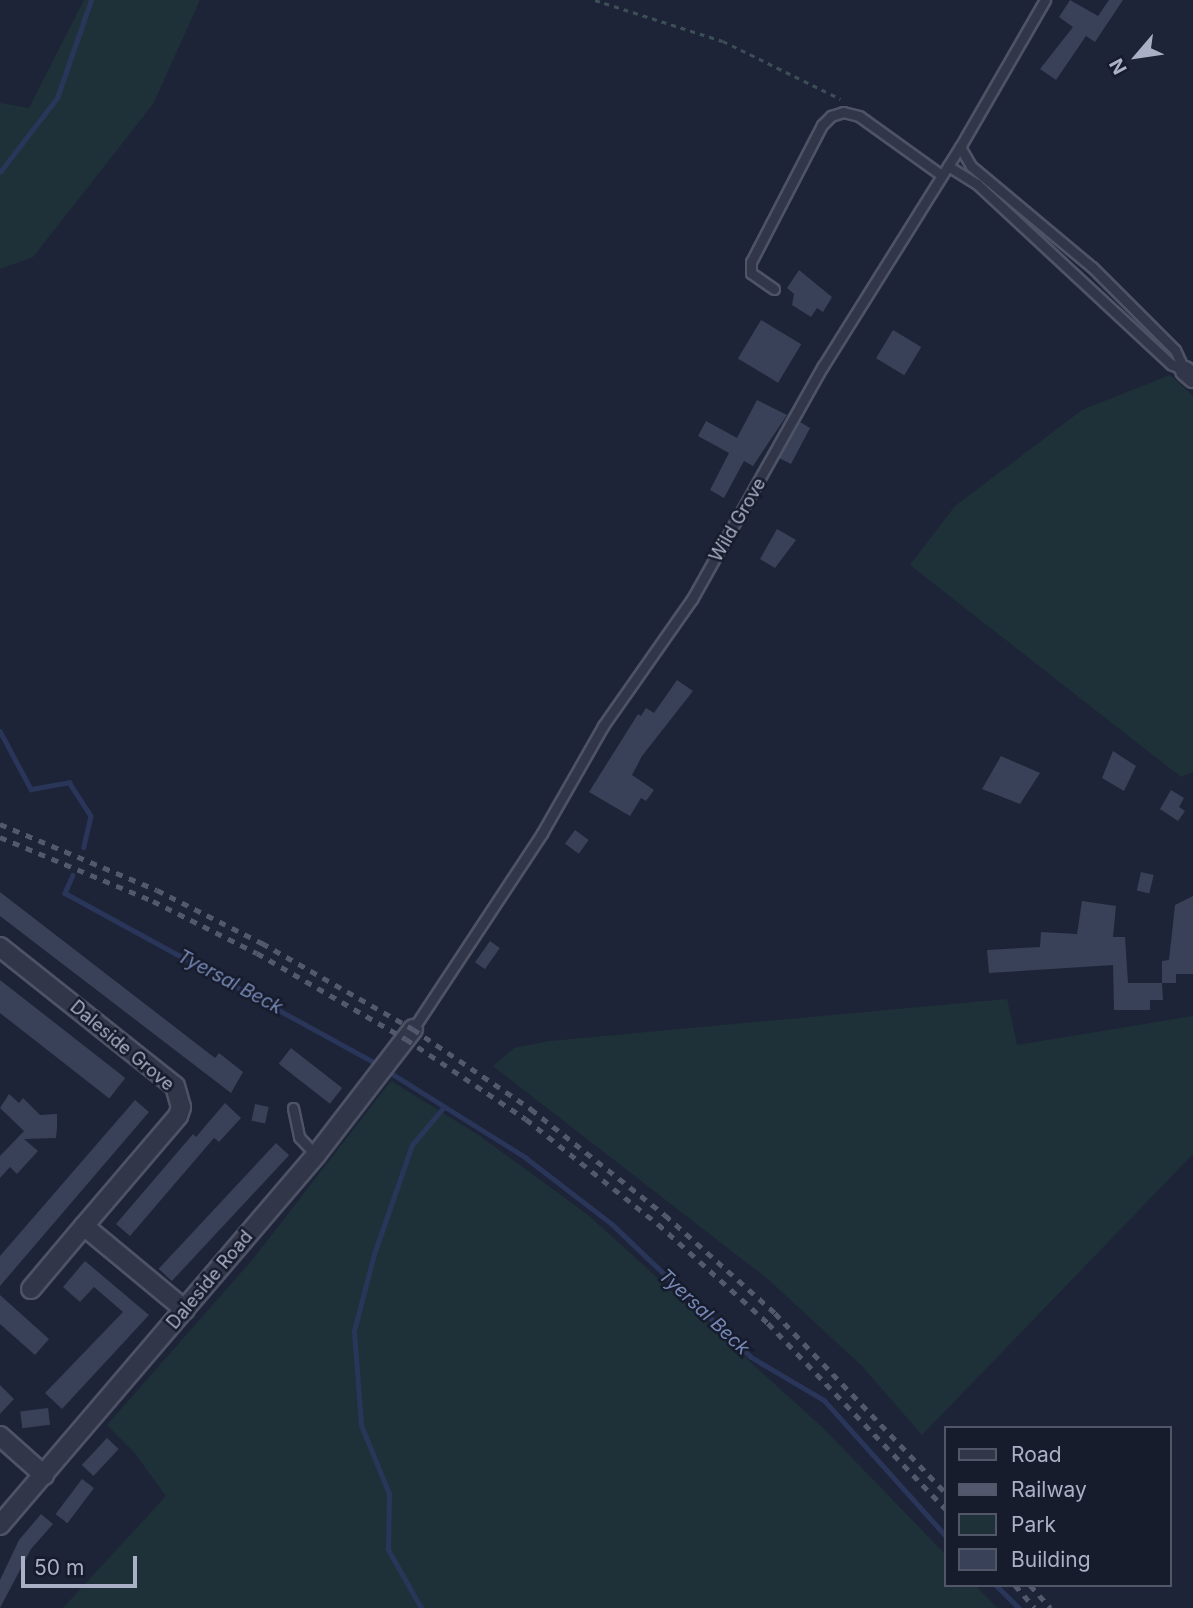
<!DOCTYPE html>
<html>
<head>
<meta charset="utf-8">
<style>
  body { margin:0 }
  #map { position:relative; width:1193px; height:1608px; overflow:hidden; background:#1d2437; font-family:Inter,sans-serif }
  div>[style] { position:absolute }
  .green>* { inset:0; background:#1f3138 }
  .stream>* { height:4.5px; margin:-2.25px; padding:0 2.25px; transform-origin:2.25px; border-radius:2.25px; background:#2a355a }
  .building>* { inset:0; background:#384158; transform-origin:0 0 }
  .path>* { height:2.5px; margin-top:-1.25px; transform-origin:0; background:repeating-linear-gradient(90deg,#3c4e56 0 5px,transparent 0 10px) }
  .roads { filter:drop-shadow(2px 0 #4e5366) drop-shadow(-2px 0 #4e5366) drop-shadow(0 2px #4e5366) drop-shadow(0 -2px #4e5366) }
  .lane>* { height:9px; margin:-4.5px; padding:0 4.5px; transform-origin:4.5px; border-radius:4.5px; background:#313648 }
  .street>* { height:18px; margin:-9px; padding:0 9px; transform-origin:9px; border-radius:9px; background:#313648 }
  .rail>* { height:4.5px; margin-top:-2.25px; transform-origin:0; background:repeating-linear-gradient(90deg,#52596f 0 7px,transparent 0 14px) }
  span { translate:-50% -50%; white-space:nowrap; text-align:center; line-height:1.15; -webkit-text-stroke:5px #161c2c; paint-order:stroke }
  .street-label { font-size:18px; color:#aab0c5 }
  .water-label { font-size:19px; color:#7787b5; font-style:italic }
  .legend { position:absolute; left:944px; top:1426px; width:228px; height:161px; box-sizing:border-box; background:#161c2c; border:2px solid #515769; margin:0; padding:9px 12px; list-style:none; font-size:21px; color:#aab0c5 }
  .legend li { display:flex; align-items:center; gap:14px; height:35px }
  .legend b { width:35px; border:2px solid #515769 }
  .north { position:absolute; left:1102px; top:21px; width:70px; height:70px; -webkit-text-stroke:5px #161c2c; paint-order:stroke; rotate:241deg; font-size:19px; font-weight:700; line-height:28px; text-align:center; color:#aab0c5 }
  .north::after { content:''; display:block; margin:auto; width:24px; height:32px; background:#aab0c5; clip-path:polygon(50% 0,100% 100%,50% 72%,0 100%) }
  .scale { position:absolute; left:21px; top:1556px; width:116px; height:32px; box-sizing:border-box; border:4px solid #aab0c5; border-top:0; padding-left:9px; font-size:21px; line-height:24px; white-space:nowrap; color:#aab0c5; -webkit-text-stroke:5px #161c2c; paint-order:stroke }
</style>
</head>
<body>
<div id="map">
  <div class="green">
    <i style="clip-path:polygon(84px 0,200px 0,153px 104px,33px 257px,0 269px,0 103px,29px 108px)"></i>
    <i style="clip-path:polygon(1170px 375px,1193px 396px,1193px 772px,1181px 777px,910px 565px,955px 506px,1082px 410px)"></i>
    <i style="clip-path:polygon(1007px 999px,1017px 1045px,1193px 1016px,1193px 1154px,922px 1435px,862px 1366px,769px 1280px,493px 1066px,514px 1048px,550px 1041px)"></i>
    <i style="clip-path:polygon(391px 1081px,480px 1136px,588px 1215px,822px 1427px,946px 1555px,946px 1585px,975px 1585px,997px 1608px,63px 1608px,166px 1496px,134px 1452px,107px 1425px,253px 1259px)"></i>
  </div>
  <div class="stream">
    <i style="left:0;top:172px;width:93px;rotate:-52.4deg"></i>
    <i style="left:57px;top:98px;width:104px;rotate:-70.9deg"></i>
    <i style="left:0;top:731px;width:66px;rotate:61.9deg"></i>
    <i style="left:31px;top:789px;width:39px;rotate:-10deg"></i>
    <i style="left:69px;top:782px;width:40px;rotate:57.1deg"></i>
    <i style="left:91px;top:816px;width:32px;rotate:103deg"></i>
    <i style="left:73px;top:875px;width:20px;rotate:114deg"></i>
    <i style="left:65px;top:893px;width:358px;rotate:28.7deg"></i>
    <i style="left:386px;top:1070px;width:164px;rotate:32deg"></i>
    <i style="left:525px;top:1157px;width:110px;rotate:37.6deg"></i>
    <i style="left:612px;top:1224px;width:192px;rotate:43.7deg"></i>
    <i style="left:751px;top:1357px;width:85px;rotate:30.5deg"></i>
    <i style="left:824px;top:1400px;width:183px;rotate:48.1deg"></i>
    <i style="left:996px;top:1585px;width:33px;rotate:45deg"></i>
    <i style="left:421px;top:1608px;width:67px;rotate:-119.6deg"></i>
    <i style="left:388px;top:1550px;width:56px;rotate:-89deg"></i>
    <i style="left:389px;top:1494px;width:74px;rotate:-112.1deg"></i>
    <i style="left:361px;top:1425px;width:94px;rotate:-94.3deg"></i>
    <i style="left:354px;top:1331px;width:80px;rotate:-75.4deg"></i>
    <i style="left:374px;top:1254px;width:115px;rotate:-70.8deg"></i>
    <i style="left:412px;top:1145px;width:48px;rotate:-50deg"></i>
  </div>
  <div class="building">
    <i style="clip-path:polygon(1070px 0,1098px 16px,1109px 0,1123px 0,1095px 42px,1086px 36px,1056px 80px,1040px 69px,1073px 27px,1059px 17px)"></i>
    <i style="clip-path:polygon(799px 270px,832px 297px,823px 312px,817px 308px,811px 317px,792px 305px,794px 294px,787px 288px)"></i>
    <i style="left:761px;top:320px;width:47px;height:45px;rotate:31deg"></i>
    <i style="left:893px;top:330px;width:33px;height:33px;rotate:31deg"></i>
    <i style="clip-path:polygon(757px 400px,787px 415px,753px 466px,744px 461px,724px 498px,710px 490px,729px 453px,698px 436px,706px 421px,737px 438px)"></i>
    <i style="clip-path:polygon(800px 422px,810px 428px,791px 464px,779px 458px)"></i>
    <i style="clip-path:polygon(777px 529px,796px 540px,775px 568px,760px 559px)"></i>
    <i style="clip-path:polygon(677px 680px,693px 691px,642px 756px,632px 775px,654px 790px,646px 801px,641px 798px,630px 816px,589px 792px,638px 714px,641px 716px,646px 708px,654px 713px)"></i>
    <i style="clip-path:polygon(1113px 751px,1136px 766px,1124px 791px,1102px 778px)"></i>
    <i style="clip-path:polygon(1001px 756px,1040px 773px,1020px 804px,982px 789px)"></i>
    <i style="clip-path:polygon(1171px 790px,1184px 798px,1179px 807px,1185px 811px,1178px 821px,1160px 809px)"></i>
    <i style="left:575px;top:830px;width:17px;height:17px;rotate:36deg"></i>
    <i style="left:1141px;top:872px;width:13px;height:19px;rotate:13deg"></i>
    <i style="clip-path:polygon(0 892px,215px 1058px,219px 1053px,243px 1072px,231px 1093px,0 916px)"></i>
    <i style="clip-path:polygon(1193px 896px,1193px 974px,1176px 974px,1176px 983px,1162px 983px,1162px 961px,1169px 960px,1175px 905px)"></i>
    <i style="clip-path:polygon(1082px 901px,1116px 906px,1113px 937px,1125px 937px,1128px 983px,1162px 983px,1163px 1000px,1150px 1000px,1150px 1010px,1114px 1010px,1113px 965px,989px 973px,987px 950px,1040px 947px,1041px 932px,1077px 934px)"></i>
    <i style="left:490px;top:941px;width:12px;height:26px;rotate:35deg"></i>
    <i style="left:0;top:980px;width:159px;height:26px;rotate:38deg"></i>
    <i style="left:291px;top:1048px;width:65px;height:20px;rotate:38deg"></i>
    <i style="clip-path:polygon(9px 1094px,19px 1103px,23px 1098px,40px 1115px,57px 1114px,57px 1128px,56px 1138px,24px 1139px,38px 1151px,17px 1174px,10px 1167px,0 1178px,0 1156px,24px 1131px,0 1108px)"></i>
    <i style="clip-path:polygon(135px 1100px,149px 1112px,0 1286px,0 1256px)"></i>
    <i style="clip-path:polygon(225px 1103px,241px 1118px,219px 1142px,214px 1138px,130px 1236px,116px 1224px,193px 1134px,196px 1137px)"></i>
    <i style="left:255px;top:1104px;width:14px;height:17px;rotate:12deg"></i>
    <i style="left:276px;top:1143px;width:18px;height:172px;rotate:43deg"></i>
    <i style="clip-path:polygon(85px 1261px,149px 1315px,62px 1409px,45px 1393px,123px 1312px,94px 1287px,80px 1302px,63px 1287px)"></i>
    <i style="clip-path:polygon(0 1295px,49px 1339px,35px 1355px,0 1324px)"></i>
    <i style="clip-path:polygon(0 1385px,14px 1399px,0 1414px)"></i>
    <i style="left:48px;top:1408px;width:17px;height:28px;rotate:83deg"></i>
    <i style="left:107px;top:1438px;width:16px;height:37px;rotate:43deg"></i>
    <i style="left:82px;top:1479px;width:15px;height:44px;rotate:37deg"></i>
    <i style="clip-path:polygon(41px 1514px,53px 1524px,31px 1549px,0 1608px,0 1580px,19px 1540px)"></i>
  </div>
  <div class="path">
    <i style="left:595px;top:0;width:134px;rotate:17.8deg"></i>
    <i style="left:723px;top:41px;width:131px;rotate:26.2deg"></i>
  </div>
  <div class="roads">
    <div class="lane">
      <i style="left:960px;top:147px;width:22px;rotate:60deg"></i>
      <i style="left:971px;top:166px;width:158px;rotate:39.9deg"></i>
      <i style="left:1092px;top:267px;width:117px;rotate:45deg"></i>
      <i style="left:1175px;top:350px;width:23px;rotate:65deg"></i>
      <i style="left:948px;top:166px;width:34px;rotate:32deg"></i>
      <i style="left:977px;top:184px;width:265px;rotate:42.9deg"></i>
      <i style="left:1171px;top:364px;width:16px;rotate:27deg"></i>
      <i style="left:774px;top:289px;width:28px;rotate:-145deg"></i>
      <i style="left:751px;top:273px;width:11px;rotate:-90deg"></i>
      <i style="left:751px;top:262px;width:154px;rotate:-62.6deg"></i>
      <i style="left:822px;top:125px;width:13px;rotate:-45deg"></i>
      <i style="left:831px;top:116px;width:13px;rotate:-18deg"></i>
      <i style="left:843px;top:112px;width:16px;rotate:14deg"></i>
      <i style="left:859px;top:116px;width:101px;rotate:35.7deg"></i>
      <i style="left:413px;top:1029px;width:235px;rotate:-56.6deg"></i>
      <i style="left:542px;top:833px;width:123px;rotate:-60.3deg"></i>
      <i style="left:603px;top:726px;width:155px;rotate:-55deg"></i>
      <i style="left:692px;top:599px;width:267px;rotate:-60.7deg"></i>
      <i style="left:823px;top:366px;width:258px;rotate:-58deg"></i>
      <i style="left:960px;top:147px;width:170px;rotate:-60deg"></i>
      <i style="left:293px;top:1108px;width:30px;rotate:78deg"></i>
      <i style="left:299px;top:1137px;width:25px;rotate:47deg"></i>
    </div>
    <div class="street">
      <i style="left:1185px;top:371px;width:11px;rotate:41deg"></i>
      <i style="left:0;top:947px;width:223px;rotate:38.5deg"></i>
      <i style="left:175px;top:1086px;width:22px;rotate:74deg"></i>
      <i style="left:181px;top:1107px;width:9px;rotate:108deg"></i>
      <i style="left:178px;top:1116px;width:145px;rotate:130.5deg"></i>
      <i style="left:84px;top:1226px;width:131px;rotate:39.7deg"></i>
      <i style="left:31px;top:1289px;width:82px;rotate:-49.9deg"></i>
      <i style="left:0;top:1436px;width:59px;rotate:41.6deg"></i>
      <i style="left:0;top:1525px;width:487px;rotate:-49.5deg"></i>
      <i style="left:316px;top:1155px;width:159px;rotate:-52.4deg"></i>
    </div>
  </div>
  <div class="rail">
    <i style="left:0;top:824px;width:170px;rotate:22.8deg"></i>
    <i style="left:157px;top:890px;width:118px;rotate:26.8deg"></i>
    <i style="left:262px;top:943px;width:174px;rotate:29.7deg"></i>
    <i style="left:413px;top:1029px;width:143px;rotate:34.1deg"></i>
    <i style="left:531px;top:1109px;width:171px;rotate:38.3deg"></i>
    <i style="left:665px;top:1215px;width:147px;rotate:41.7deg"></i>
    <i style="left:775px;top:1313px;width:248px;rotate:46.5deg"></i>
    <i style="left:0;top:837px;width:166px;rotate:22.7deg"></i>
    <i style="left:153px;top:901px;width:116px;rotate:26.6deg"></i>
    <i style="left:257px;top:953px;width:172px;rotate:30deg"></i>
    <i style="left:406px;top:1039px;width:144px;rotate:33.7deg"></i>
    <i style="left:526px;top:1119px;width:169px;rotate:38.5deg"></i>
    <i style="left:658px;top:1224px;width:148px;rotate:42deg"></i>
    <i style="left:768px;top:1323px;width:257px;rotate:46.3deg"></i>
    <i style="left:1015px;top:1585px;width:30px;rotate:49deg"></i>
    <i style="left:1030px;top:1585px;width:31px;rotate:48deg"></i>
  </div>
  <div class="street-label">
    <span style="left:738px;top:520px;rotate:-60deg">Wild Grove</span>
    <span style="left:122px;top:1046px;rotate:40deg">Daleside Grove</span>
    <span style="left:210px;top:1280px;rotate:-50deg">Daleside Road</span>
  </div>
  <div class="water-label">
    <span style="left:230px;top:982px;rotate:28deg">Tyersal Beck</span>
    <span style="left:704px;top:1312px;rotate:43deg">Tyersal Beck</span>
  </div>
  <ul class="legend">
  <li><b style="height:9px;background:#313648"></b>Road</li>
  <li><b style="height:9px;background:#52596f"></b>Railway</li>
  <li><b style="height:19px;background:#1f3138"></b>Park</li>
  <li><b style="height:19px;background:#384158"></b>Building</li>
  </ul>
  <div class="north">N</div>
  <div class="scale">50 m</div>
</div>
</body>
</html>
